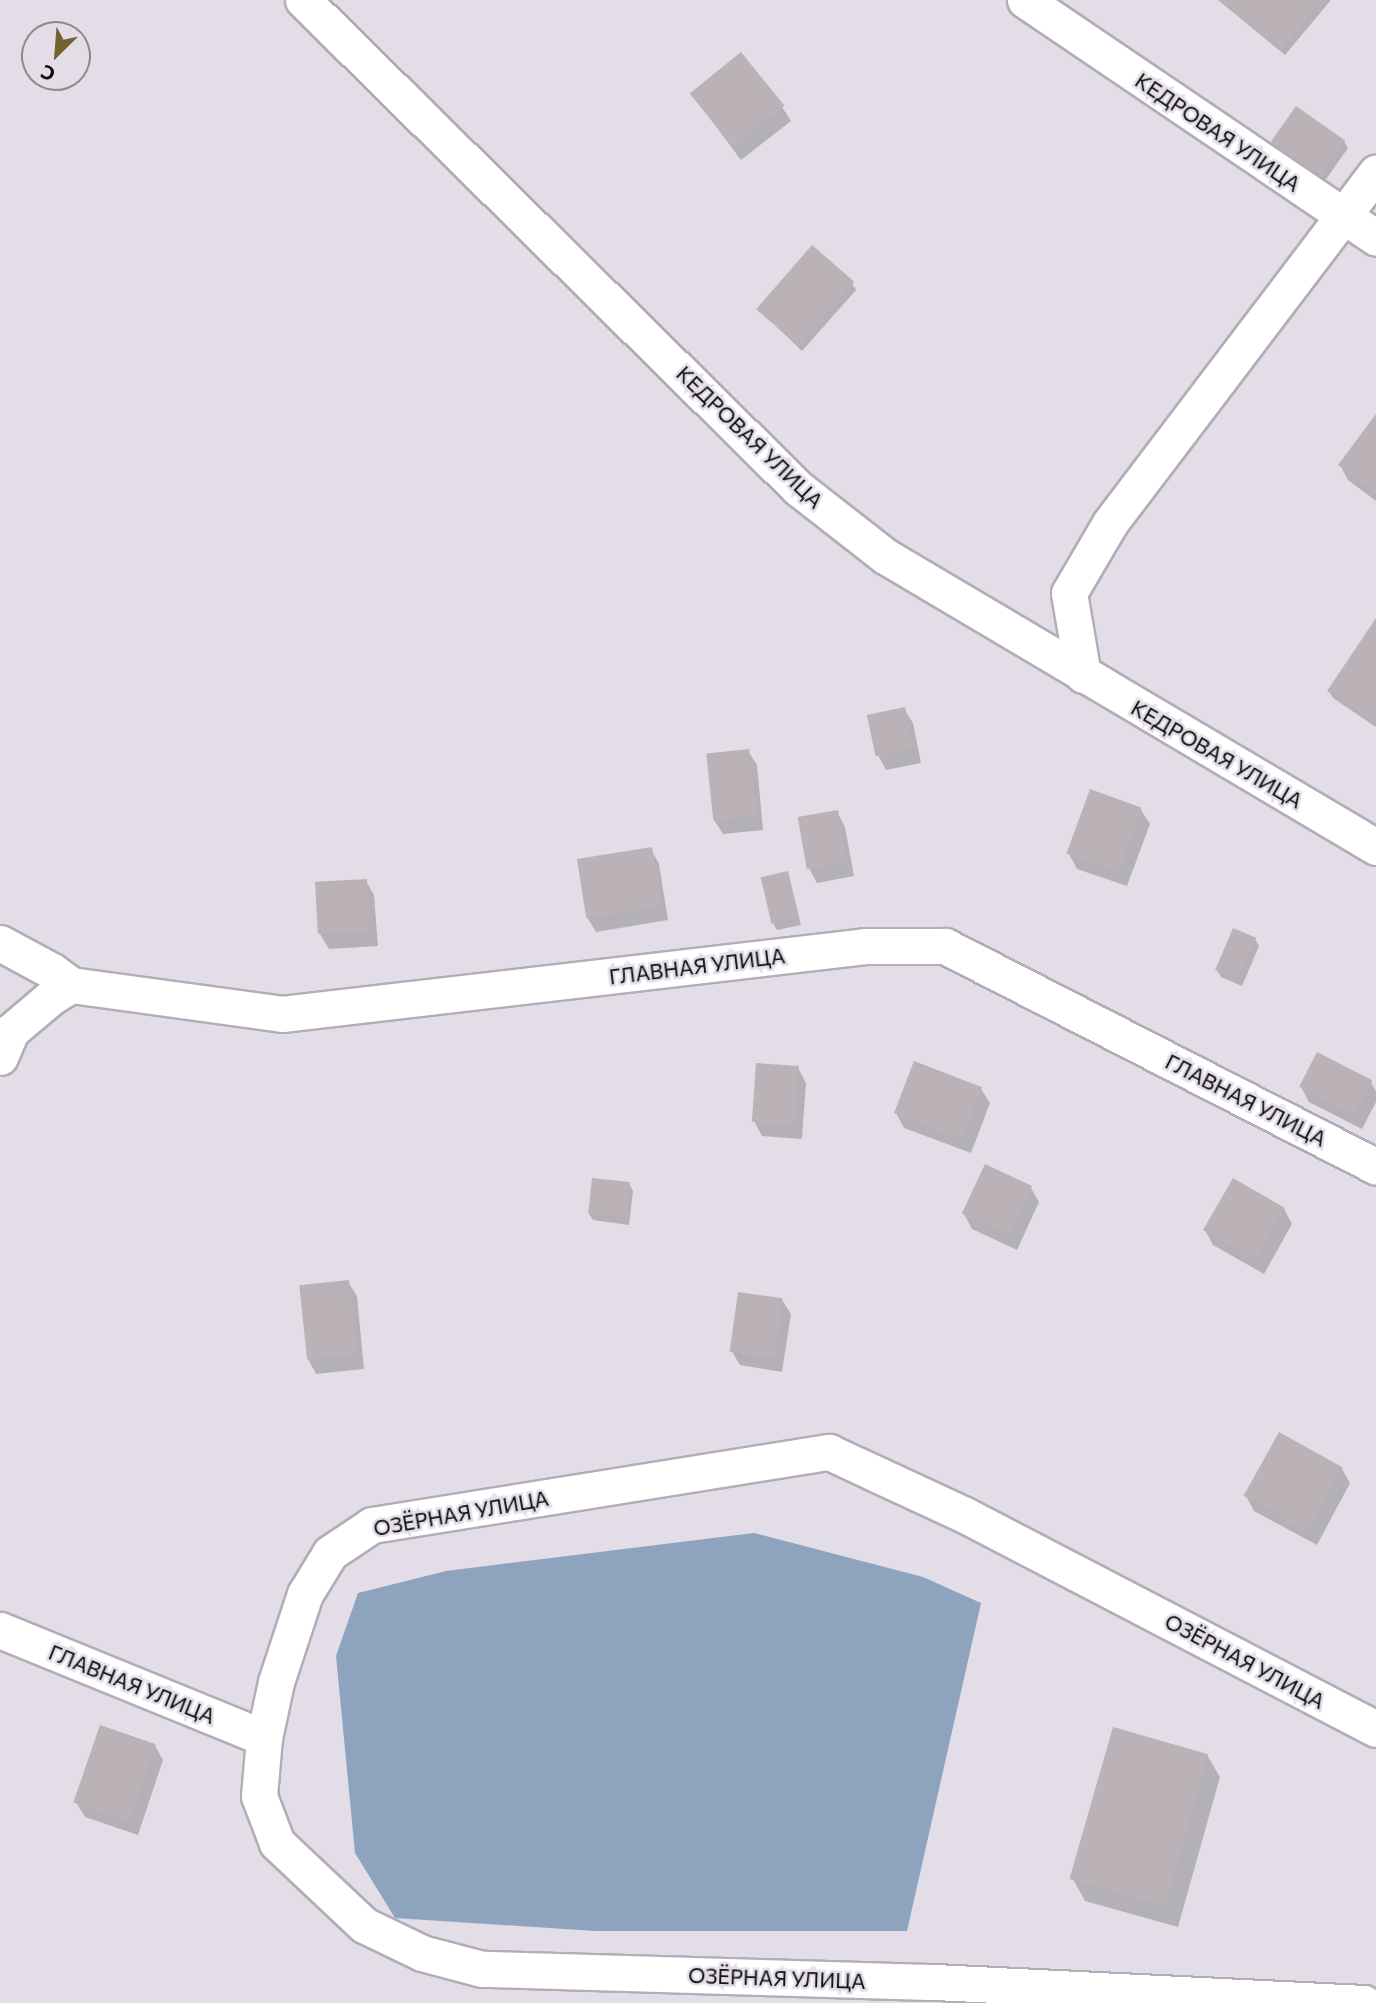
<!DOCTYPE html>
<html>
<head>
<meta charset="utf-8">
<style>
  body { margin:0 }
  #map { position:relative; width:1376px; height:2003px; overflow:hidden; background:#e2dde6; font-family:Commissioner,sans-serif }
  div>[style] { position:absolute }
  .water>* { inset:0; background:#8ea4be }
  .shadow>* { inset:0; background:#0003 }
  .building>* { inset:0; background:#bbb2b8; transform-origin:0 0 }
  .roads { filter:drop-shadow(2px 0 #b2adb6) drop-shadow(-2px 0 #b2adb6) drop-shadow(0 2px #b2adb6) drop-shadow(0 -2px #b2adb6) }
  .minor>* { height:35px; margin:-17.5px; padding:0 17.5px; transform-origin:17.5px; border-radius:17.5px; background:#fff }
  span { translate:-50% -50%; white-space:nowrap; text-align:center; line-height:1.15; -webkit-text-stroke:5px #e2dde6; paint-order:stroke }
  .street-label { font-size:21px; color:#0d0c0f }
  .north { position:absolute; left:21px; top:21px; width:70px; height:70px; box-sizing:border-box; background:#e2dde6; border:2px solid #8d8990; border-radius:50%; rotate:205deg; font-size:19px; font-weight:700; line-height:28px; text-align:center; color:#0d0c0f }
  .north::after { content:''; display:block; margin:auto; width:24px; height:32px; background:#726230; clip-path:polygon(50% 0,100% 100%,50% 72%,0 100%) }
</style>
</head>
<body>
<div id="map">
  <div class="water">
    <i style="clip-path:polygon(754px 1533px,923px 1577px,981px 1603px,907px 1931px,595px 1931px,395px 1918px,355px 1853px,336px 1656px,358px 1593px,446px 1571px)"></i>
  </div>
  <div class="shadow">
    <i style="clip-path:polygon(1218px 0,1331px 0,1285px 55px)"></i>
    <i style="clip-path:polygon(691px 93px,782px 107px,791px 121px,741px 160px)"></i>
    <i style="clip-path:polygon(1344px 141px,1348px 148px,1324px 182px,1277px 149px,1274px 142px)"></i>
    <i style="clip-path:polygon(852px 283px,856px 290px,802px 351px,757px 308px)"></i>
    <i style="clip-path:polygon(1376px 417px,1376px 501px,1348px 480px,1340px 465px)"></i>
    <i style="clip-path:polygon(1376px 621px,1376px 727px,1333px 698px,1329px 691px)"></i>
    <i style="clip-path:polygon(904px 709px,913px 723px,921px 763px,886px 770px,878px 755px)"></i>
    <i style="clip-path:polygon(748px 751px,757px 765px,763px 830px,723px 834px,714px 820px)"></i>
    <i style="clip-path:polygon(1141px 810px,1150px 824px,1127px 886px,1077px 869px,1069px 854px)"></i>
    <i style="clip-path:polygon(837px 812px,845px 827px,854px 876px,817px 883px,809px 868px)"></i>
    <i style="clip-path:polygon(651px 849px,659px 864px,668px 920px,596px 932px,587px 917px)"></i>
    <i style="clip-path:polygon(788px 873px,801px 925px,777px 930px,773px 923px)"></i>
    <i style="clip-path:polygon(366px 881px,374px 895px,378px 946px,329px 949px,320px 934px)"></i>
    <i style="clip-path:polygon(1255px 939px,1259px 946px,1242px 986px,1221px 977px,1217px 970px)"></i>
    <i style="clip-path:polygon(798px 1068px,806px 1083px,802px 1139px,762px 1136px,754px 1121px)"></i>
    <i style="clip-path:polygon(1370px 1081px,1376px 1091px,1376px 1102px,1362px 1129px,1309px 1102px,1301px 1087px)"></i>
    <i style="clip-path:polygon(981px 1089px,990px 1103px,971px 1153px,904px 1128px,896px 1113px)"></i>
    <i style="clip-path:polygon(629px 1184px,633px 1191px,629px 1225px,593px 1220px,589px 1214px)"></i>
    <i style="clip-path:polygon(1031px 1188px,1039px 1202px,1017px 1250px,972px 1229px,964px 1214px)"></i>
    <i style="clip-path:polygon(1284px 1209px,1292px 1224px,1264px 1274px,1213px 1245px,1205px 1230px)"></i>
    <i style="clip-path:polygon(348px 1282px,357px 1296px,364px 1369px,316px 1374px,308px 1359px,301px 1286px)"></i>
    <i style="clip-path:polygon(782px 1300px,791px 1314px,782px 1372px,740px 1365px,731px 1350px)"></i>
    <i style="clip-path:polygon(1342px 1469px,1350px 1483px,1317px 1545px,1254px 1511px,1246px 1496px)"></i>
    <i style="clip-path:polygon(155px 1746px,163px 1760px,138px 1835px,85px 1817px,76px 1802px)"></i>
    <i style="clip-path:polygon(1207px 1755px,1220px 1777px,1178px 1927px,1085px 1901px,1073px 1879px)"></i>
  </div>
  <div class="building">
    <i style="clip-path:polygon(1220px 0,1322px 0,1281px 50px)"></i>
    <i style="left:741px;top:52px;width:69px;height:66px;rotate:51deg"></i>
    <i style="left:1296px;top:106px;width:60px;height:44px;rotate:35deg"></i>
    <i style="left:812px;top:245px;width:56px;height:85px;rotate:41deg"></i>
    <i style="clip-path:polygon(1376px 414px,1376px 494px,1338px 465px)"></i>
    <i style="clip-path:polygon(1376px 618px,1376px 724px,1327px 691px)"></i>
    <i style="left:905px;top:707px;width:42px;height:39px;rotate:78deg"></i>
    <i style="left:749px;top:749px;width:67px;height:43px;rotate:84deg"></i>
    <i style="left:1090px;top:789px;width:55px;height:69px;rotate:20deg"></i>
    <i style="left:838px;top:810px;width:53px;height:41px;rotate:80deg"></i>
    <i style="left:652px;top:847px;width:60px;height:76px;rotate:81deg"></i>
    <i style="left:788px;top:871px;width:48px;height:28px;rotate:77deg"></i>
    <i style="left:367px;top:879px;width:52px;height:52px;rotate:87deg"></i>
    <i style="left:1233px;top:928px;width:25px;height:46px;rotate:23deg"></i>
    <i style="left:1317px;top:1052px;width:62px;height:39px;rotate:27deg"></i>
    <i style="left:914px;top:1061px;width:73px;height:56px;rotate:21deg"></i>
    <i style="left:756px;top:1063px;width:43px;height:59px;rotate:4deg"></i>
    <i style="left:985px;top:1164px;width:52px;height:55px;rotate:25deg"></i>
    <i style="left:592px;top:1178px;width:38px;height:36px;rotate:6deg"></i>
    <i style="left:1233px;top:1178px;width:60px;height:60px;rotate:30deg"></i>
    <i style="left:349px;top:1280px;width:75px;height:50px;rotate:84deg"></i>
    <i style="left:738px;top:1292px;width:45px;height:60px;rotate:8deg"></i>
    <i style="left:1279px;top:1432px;width:73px;height:73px;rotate:29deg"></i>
    <i style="left:100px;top:1725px;width:59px;height:82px;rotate:19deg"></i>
    <i style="left:1113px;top:1727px;width:99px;height:158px;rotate:16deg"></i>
  </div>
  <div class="roads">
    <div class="minor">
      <i style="left:303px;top:0;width:695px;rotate:44.59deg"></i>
      <i style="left:798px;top:488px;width:110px;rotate:38deg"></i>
      <i style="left:885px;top:556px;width:571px;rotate:30.65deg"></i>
      <i style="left:1025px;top:0;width:424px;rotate:34.1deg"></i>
      <i style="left:1083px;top:675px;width:83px;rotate:-99.7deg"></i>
      <i style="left:1069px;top:593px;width:81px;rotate:-59.6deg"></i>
      <i style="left:1110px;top:523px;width:440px;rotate:-52.8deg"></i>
      <i style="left:0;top:943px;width:59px;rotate:28.3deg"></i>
      <i style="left:52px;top:971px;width:24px;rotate:36deg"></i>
      <i style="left:0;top:1057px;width:28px;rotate:-67deg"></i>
      <i style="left:11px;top:1031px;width:51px;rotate:-40.2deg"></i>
      <i style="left:50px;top:998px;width:25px;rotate:-32deg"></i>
      <i style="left:71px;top:985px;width:213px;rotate:7.8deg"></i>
      <i style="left:282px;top:1014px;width:587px;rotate:-6.65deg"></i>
      <i style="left:865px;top:946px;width:80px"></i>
      <i style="left:945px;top:946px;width:484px;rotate:27.1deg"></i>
      <i style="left:0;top:1630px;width:285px;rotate:22.2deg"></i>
      <i style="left:1364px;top:2003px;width:437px;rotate:-177.2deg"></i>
      <i style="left:928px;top:1982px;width:446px;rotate:-178.3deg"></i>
      <i style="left:482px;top:1969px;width:62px;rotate:-165.1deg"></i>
      <i style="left:422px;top:1953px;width:64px;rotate:-154.2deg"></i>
      <i style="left:364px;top:1925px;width:120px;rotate:-136.7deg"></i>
      <i style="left:277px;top:1843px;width:50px;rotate:-111deg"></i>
      <i style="left:259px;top:1796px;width:58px;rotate:-85.1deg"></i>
      <i style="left:264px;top:1738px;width:57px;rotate:-77.9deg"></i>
      <i style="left:276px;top:1682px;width:93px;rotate:-71.8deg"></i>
      <i style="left:305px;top:1594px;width:48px;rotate:-58.6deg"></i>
      <i style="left:330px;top:1553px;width:50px;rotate:-33.7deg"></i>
      <i style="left:372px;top:1525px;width:463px;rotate:-9.1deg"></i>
      <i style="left:829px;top:1452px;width:150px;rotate:24.9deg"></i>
      <i style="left:965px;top:1515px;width:463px;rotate:27.5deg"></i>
    </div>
  </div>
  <div class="street-label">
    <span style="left:1218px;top:132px;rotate:34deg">КЕДРОВАЯ УЛИЦА</span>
    <span style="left:750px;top:437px;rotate:44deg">КЕДРОВАЯ УЛИЦА</span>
    <span style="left:1217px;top:754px;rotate:30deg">КЕДРОВАЯ УЛИЦА</span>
    <span style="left:697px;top:966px;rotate:-7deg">ГЛАВНАЯ УЛИЦА</span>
    <span style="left:1246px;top:1100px;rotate:27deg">ГЛАВНАЯ УЛИЦА</span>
    <span style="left:461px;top:1513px;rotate:-10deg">ОЗЁРНАЯ УЛИЦА</span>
    <span style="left:1245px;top:1661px;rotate:28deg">ОЗЁРНАЯ УЛИЦА</span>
    <span style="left:132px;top:1684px;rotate:22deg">ГЛАВНАЯ УЛИЦА</span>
    <span style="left:777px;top:1978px;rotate:2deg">ОЗЁРНАЯ УЛИЦА</span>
  </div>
  <div class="north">С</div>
</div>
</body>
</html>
